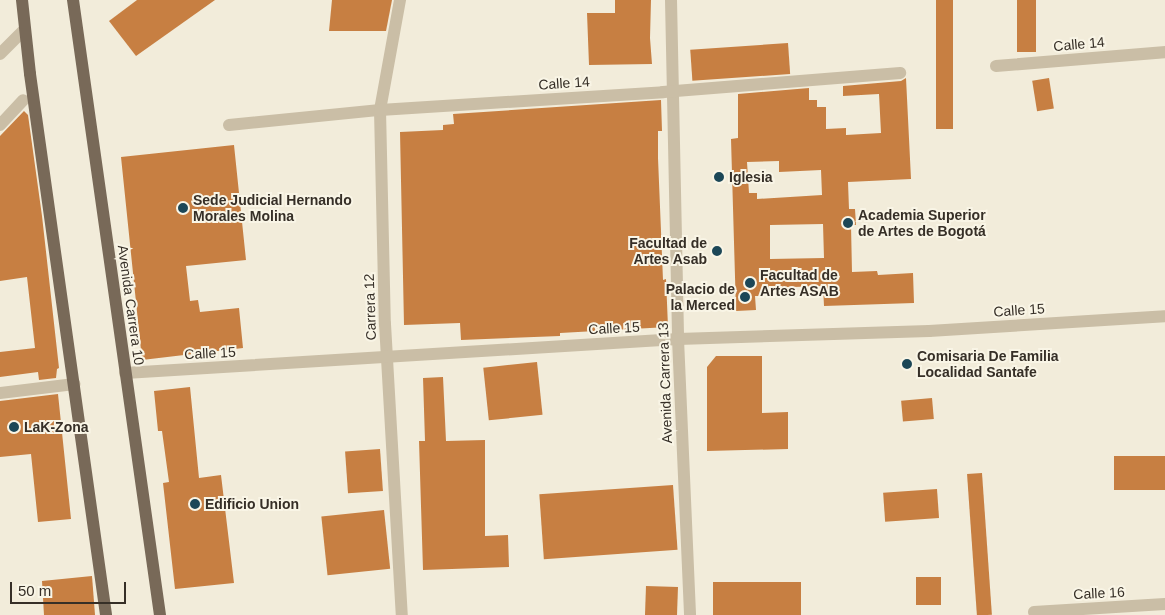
<!DOCTYPE html>
<html>
<head>
<meta charset="utf-8">
<style>
  body { margin:0 }
  #map { position:relative; width:1165px; height:615px; overflow:hidden; background:#f2ecda; font-family:Arial,sans-serif }
  div>[style] { position:absolute }
  .building>* { inset:0; background:#c77f42; transform-origin:0 0 }
  .minor>* { height:12px; margin:-6px; padding:0 6px; transform-origin:6px; border-radius:6px; background:#cabea6 }
  .major>* { height:12px; margin:-6px; padding:0 6px; transform-origin:6px; border-radius:6px; background:#786958 }
  .dots>* { width:14px; height:14px; translate:-50% -50%; box-sizing:border-box; border:2px solid #f9f5e6; border-radius:50% }
  span { translate:-50% -50%; white-space:nowrap; text-align:center; line-height:1.15; -webkit-text-stroke:4px #f9f5e6; paint-order:stroke }
  .street-label { font-size:14px; color:#362f27 }
  .poi-label { font-size:14px; color:#362f27; font-weight:700 }
  .left { translate:0 -50%; text-align:left }
  .right { translate:-100% -50%; text-align:right }
  .scale { position:absolute; left:10px; top:582px; width:116px; height:22px; box-sizing:border-box; border:2px solid #362f27; border-top:0; padding-left:6px; font-size:15px; line-height:18px; white-space:nowrap; color:#362f27; -webkit-text-stroke:4px #f9f5e6; paint-order:stroke }
</style>
</head>
<body>
<div id="map">
  <div class="building">
    <i style="clip-path:polygon(137px 0,215px 0,136px 56px,109px 21px)"></i>
    <i style="clip-path:polygon(332px 0,392px 0,386px 31px,329px 31px)"></i>
    <i style="clip-path:polygon(615px 0,651px 0,650px 38px,652px 64px,589px 65px,587px 13px,615px 13px)"></i>
    <i style="left:936px;top:0;width:17px;height:129px"></i>
    <i style="left:1017px;top:0;width:19px;height:52px"></i>
    <i style="left:788px;top:43px;width:31px;height:98px;rotate:86deg"></i>
    <i style="clip-path:polygon(evenodd,906px 78px,911px 179px,848px 182px,849px 209px,855px 209px,856px 225px,851px 225px,852px 272px,877px 271px,878px 275px,913px 273px,914px 303px,824px 306px,823px 286px,763px 288px,763px 296px,755px 296px,756px 310px,736px 311px,731px 139px,738px 138px,738px 94px,809px 88px,809px 100px,817px 100px,817px 107px,826px 107px,826px 129px,846px 128px,846px 135px,881px 133px,879px 94px,843px 96px,843px 86px,901px 81px,906px 78px,779px 161px,779px 172px,821px 170px,822px 195px,757px 199px,757px 193px,749px 193px,747px 162px,779px 161px,906px 78px,823px 224px,824px 258px,770px 259px,770px 225px,823px 224px)"></i>
    <i style="left:1049px;top:78px;width:31px;height:17px;rotate:81deg"></i>
    <i style="clip-path:polygon(661px 100px,662px 131px,658px 131px,658px 158px,663px 280px,666px 279px,668px 327px,560px 333px,560px 336px,461px 340px,460px 323px,404px 325px,400px 132px,443px 130px,443px 125px,454px 124px,453px 114px)"></i>
    <i style="clip-path:polygon(24px 111px,28px 115px,42px 216px,59px 368px,57px 369px,56px 378px,39px 380px,38px 372px,0 377px,0 352px,35px 348px,27px 277px,0 281px,0 136px)"></i>
    <i style="clip-path:polygon(234px 145px,246px 260px,186px 266px,190px 301px,198px 300px,200px 312px,239px 308px,243px 348px,142px 360px,121px 157px)"></i>
    <i style="clip-path:polygon(716px 356px,762px 356px,762px 413px,788px 412px,788px 449px,707px 451px,707px 367px)"></i>
    <i style="left:537px;top:362px;width:53px;height:54px;rotate:84deg"></i>
    <i style="clip-path:polygon(443px 377px,446px 441px,485px 440px,485px 536px,508px 535px,509px 567px,423px 570px,419px 441px,425px 441px,423px 378px)"></i>
    <i style="clip-path:polygon(190px 387px,199px 478px,221px 475px,234px 583px,175px 589px,163px 483px,169px 482px,162px 431px,158px 431px,154px 391px)"></i>
    <i style="clip-path:polygon(58px 394px,71px 519px,38px 522px,31px 454px,0 457px,0 401px)"></i>
    <i style="left:932px;top:398px;width:21px;height:31px;rotate:85deg"></i>
    <i style="left:380px;top:449px;width:42px;height:35px;rotate:86deg"></i>
    <i style="left:1165px;top:456px;width:34px;height:51px;rotate:90deg"></i>
    <i style="left:982px;top:473px;width:142px;height:15px;rotate:86deg"></i>
    <i style="left:673px;top:485px;width:65px;height:134px;rotate:86deg"></i>
    <i style="left:937px;top:489px;width:29px;height:54px;rotate:86deg"></i>
    <i style="left:384px;top:510px;width:59px;height:63px;rotate:84deg"></i>
    <i style="clip-path:polygon(92px 576px,95px 615px,44px 615px,42px 581px)"></i>
    <i style="left:941px;top:577px;width:28px;height:25px;rotate:90deg"></i>
    <i style="left:801px;top:582px;width:33px;height:88px;rotate:90deg"></i>
    <i style="left:646px;top:586px;width:32px;height:29px;rotate:2deg"></i>
  </div>
  <div class="minor">
    <i style="left:400px;top:0;width:112px;rotate:100.3deg"></i>
    <i style="left:380px;top:110px;width:214px;rotate:88.7deg"></i>
    <i style="left:385px;top:324px;width:291px;rotate:86.7deg"></i>
    <i style="left:671px;top:0;width:339px;rotate:88.8deg"></i>
    <i style="left:678px;top:339px;width:276px;rotate:87.5deg"></i>
    <i style="left:0;top:54px;width:35px;rotate:-45deg"></i>
    <i style="left:996px;top:66px;width:170px;rotate:-4.7deg"></i>
    <i style="left:0;top:125px;width:34px;rotate:-47deg"></i>
    <i style="left:229px;top:125px;width:152px;rotate:-5.7deg"></i>
    <i style="left:380px;top:110px;width:284px;rotate:-3.6deg"></i>
    <i style="left:663px;top:92px;width:238px;rotate:-4.6deg"></i>
    <i style="left:125px;top:373px;width:554px;rotate:-3.52deg"></i>
    <i style="left:678px;top:339px;width:251px;rotate:-1.8deg"></i>
    <i style="left:929px;top:331px;width:236px;rotate:-3.6deg"></i>
    <i style="left:0;top:393px;width:75px;rotate:-6.9deg"></i>
    <i style="left:1034px;top:612px;width:131px;rotate:-3.5deg"></i>
  </div>
  <div class="major">
    <i style="left:22px;top:0;width:74px;rotate:83.8deg"></i>
    <i style="left:30px;top:74px;width:546px;rotate:82deg"></i>
    <i style="left:73px;top:0;width:621px;rotate:81.95deg"></i>
  </div>
  <div class="dots">
    <i style="left:719px;top:177px;background:#1c4757"></i>
    <i style="left:183px;top:208px;background:#1c4757"></i>
    <i style="left:848px;top:223px;background:#1c4757"></i>
    <i style="left:717px;top:251px;background:#1c4757"></i>
    <i style="left:750px;top:283px;background:#1c4757"></i>
    <i style="left:745px;top:297px;background:#1c4757"></i>
    <i style="left:907px;top:364px;background:#1c4757"></i>
    <i style="left:14px;top:427px;background:#1c4757"></i>
    <i style="left:195px;top:504px;background:#1c4757"></i>
  </div>
  <div class="street-label">
    <span style="left:1079px;top:44px;rotate:-5deg">Calle 14</span>
    <span style="left:564px;top:83px;rotate:-4deg">Calle 14</span>
    <span style="left:131px;top:305px;rotate:82deg">Avenida Carrera 10</span>
    <span style="left:370px;top:307px;rotate:-92deg">Carrera 12</span>
    <span style="left:1019px;top:310px;rotate:-4deg">Calle 15</span>
    <span style="left:614px;top:328px;rotate:-3deg">Calle 15</span>
    <span style="left:210px;top:353px;rotate:-3deg">Calle 15</span>
    <span style="left:665px;top:383px;rotate:-92deg">Avenida Carrera 13</span>
    <span style="left:1099px;top:593px;rotate:-3deg">Calle 16</span>
  </div>
  <div class="poi-label">
    <span class="left" style="left:729px;top:177px">Iglesia</span>
    <span class="left" style="left:193px;top:208px">Sede Judicial Hernando<br>Morales Molina</span>
    <span class="left" style="left:858px;top:223px">Academia Superior<br>de Artes de Bogotá</span>
    <span class="right" style="left:707px;top:251px">Facultad de<br>Artes Asab</span>
    <span class="left" style="left:760px;top:283px">Facultad de<br>Artes ASAB</span>
    <span class="right" style="left:735px;top:297px">Palacio de<br>la Merced</span>
    <span class="left" style="left:917px;top:364px">Comisaria De Familia<br>Localidad Santafe</span>
    <span class="left" style="left:24px;top:427px">LaK-Zona</span>
    <span class="left" style="left:205px;top:504px">Edificio Union</span>
  </div>
  <div class="scale">50 m</div>
</div>
</body>
</html>
